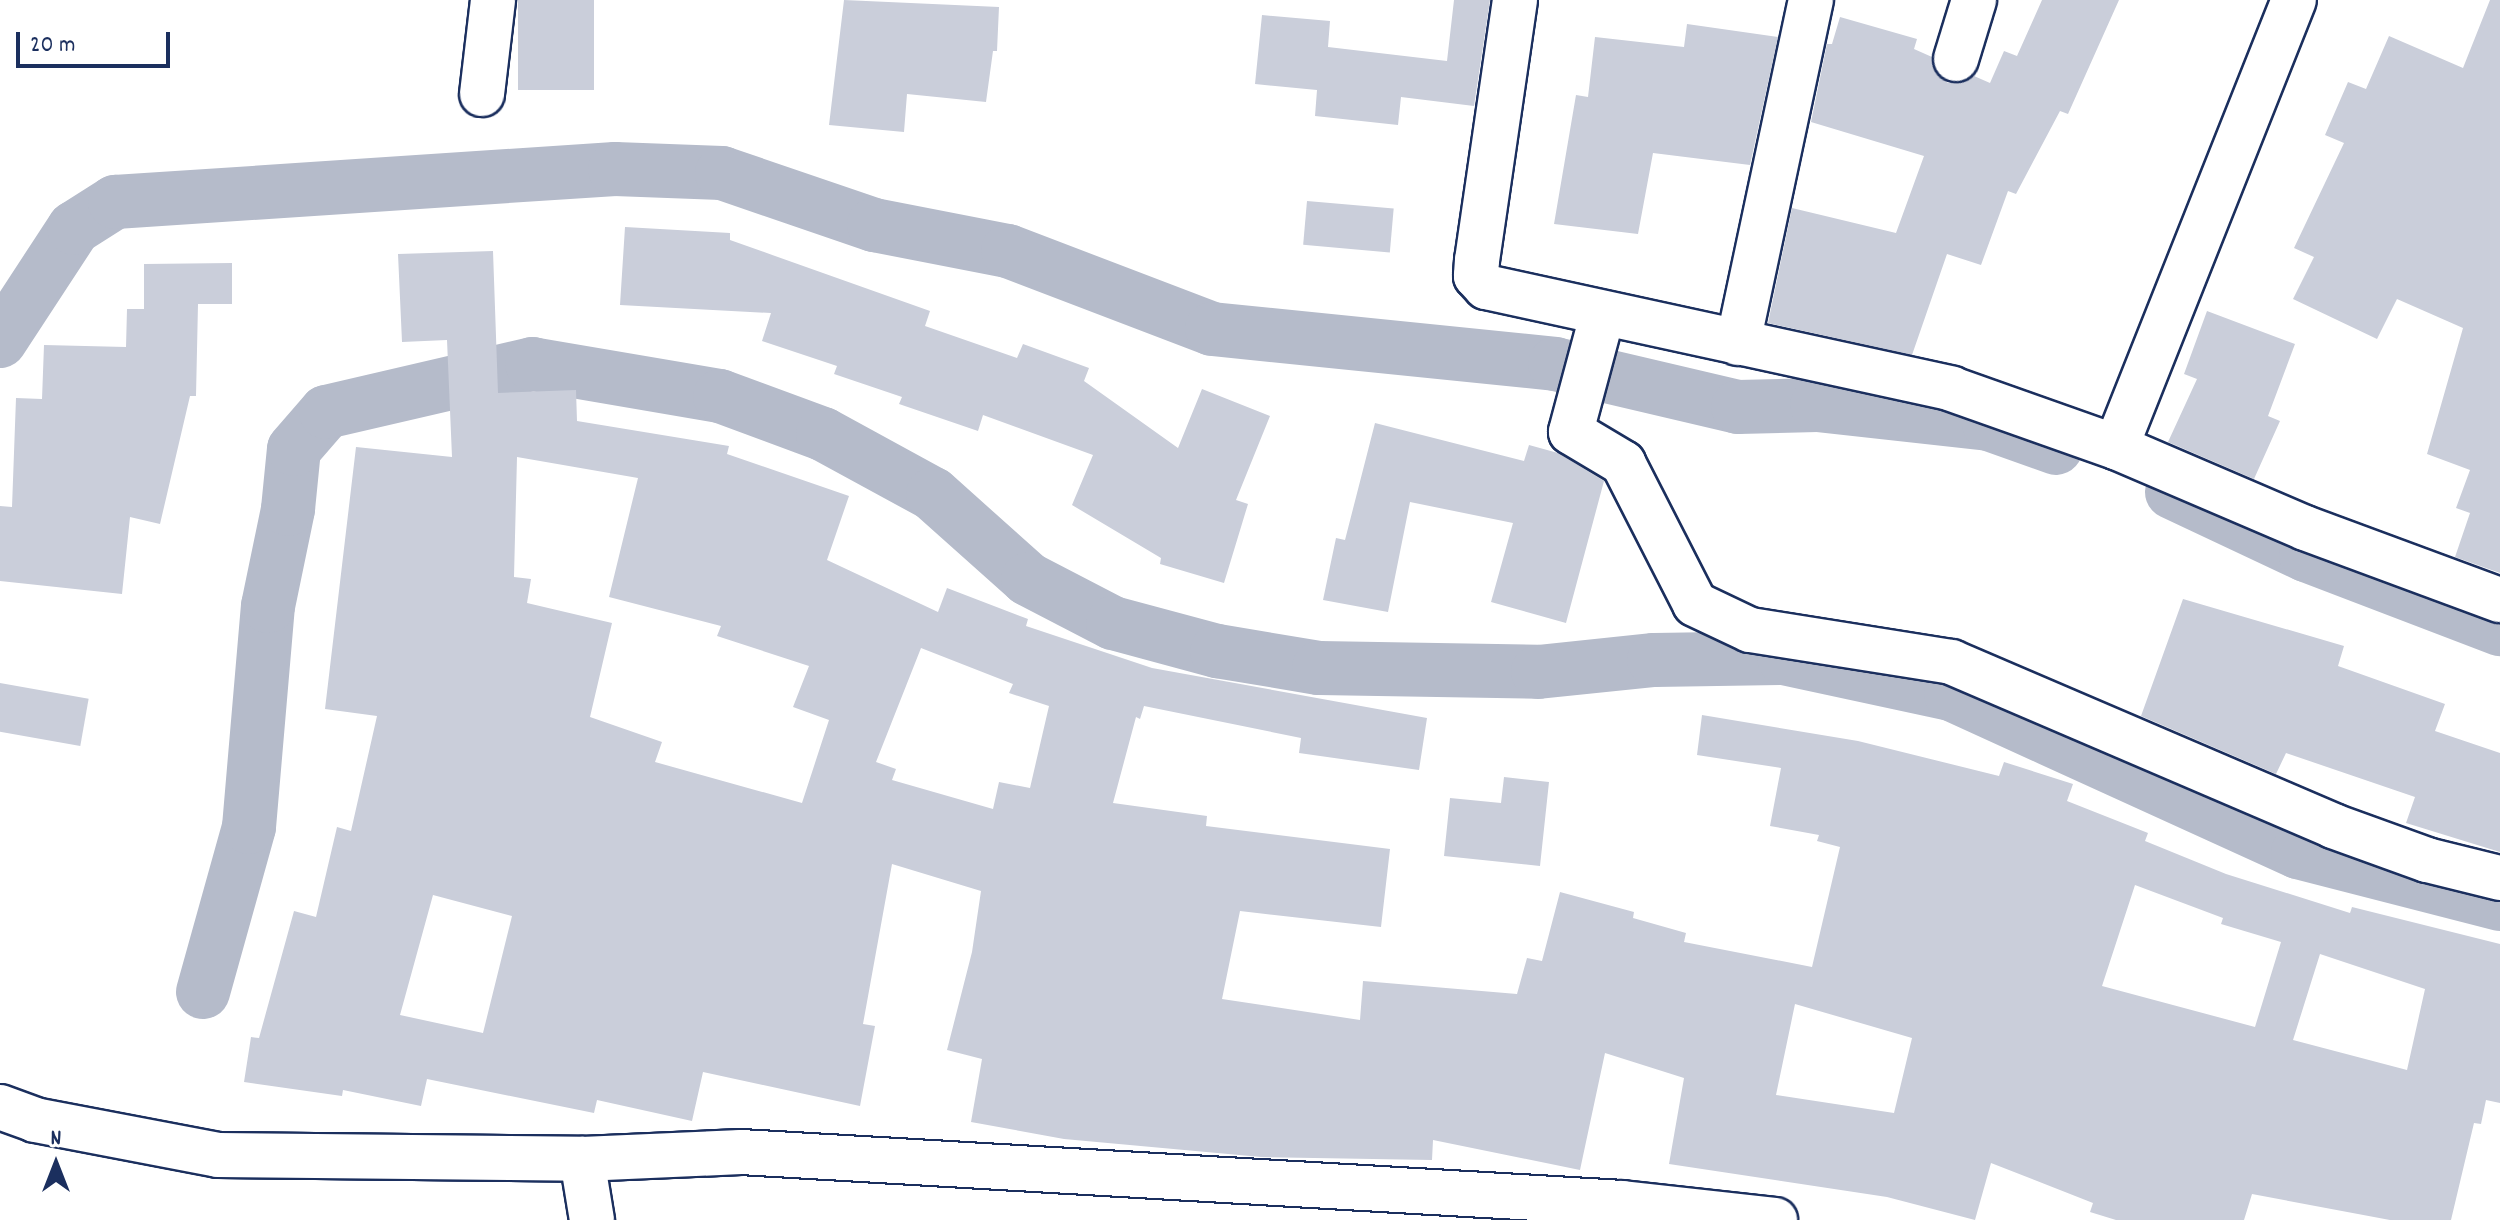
<!DOCTYPE html>
<html>
<head>
<meta charset="utf-8">
<style>
  body { margin:0 }
  #map { position:relative; width:2500px; height:1220px; overflow:hidden; background:#fff; font-family:Dekko,sans-serif }
  div>[style] { position:absolute }
  .canal>* { height:54px; margin:-27px; padding:0 27px; transform-origin:27px; border-radius:27px; background:#b5bbca }
  .building>* { inset:0; background:#caceda; transform-origin:0 0 }
  .roads { filter:drop-shadow(2px 0 #1b2f5e) drop-shadow(-2px 0 #1b2f5e) drop-shadow(0 2px #1b2f5e) drop-shadow(0 -2px #1b2f5e) }
  .minor>* { height:44px; margin:-22px; padding:0 22px; transform-origin:22px; border-radius:22px; background:#fff }
  .secondary>* { height:44px; margin:-22px; padding:0 22px; transform-origin:22px; border-radius:22px; background:#fff }
  span { translate:-50% -50%; white-space:nowrap; text-align:center; line-height:1.15; -webkit-text-stroke:7px #fff; paint-order:stroke }
  .north { position:absolute; left:16px; top:1124px; width:80px; height:80px; -webkit-text-stroke:6px #fff; paint-order:stroke; rotate:0deg; font-size:22px; font-weight:700; line-height:32px; text-align:center; color:#1b2f5e }
  .north::after { content:''; display:block; margin:auto; width:28px; height:36px; background:#1b2f5e; clip-path:polygon(50% 0,100% 100%,50% 72%,0 100%) }
  .scale { position:absolute; left:16px; top:32px; width:154px; height:36px; box-sizing:border-box; border:4px solid #1b2f5e; border-top:0; padding-left:10px; font-size:24px; line-height:28px; white-space:nowrap; color:#1b2f5e; -webkit-text-stroke:6px #fff; paint-order:stroke }
</style>
</head>
<body>
<div id="map">
  <div class="canal">
    <i style="left:0;top:341px;width:135px;rotate:-56.8deg"></i>
    <i style="left:74px;top:228px;width:49px;rotate:-32.4deg"></i>
    <i style="left:115px;top:202px;width:501px;rotate:-3.78deg"></i>
    <i style="left:615px;top:169px;width:107px;rotate:2.1deg"></i>
    <i style="left:722px;top:173px;width:161px;rotate:18.9deg"></i>
    <i style="left:874px;top:225px;width:136px;rotate:11deg"></i>
    <i style="left:1008px;top:251px;width:218px;rotate:20.9deg"></i>
    <i style="left:1212px;top:329px;width:345px;rotate:5.8deg"></i>
    <i style="left:1555px;top:364px;width:188px;rotate:13.2deg"></i>
    <i style="left:1738px;top:407px;width:79px;rotate:-1.5deg"></i>
    <i style="left:1817px;top:405px;width:173px;rotate:6.3deg"></i>
    <i style="left:1989px;top:424px;width:71px;rotate:19.7deg"></i>
    <i style="left:2172px;top:492px;width:148px;rotate:25.2deg"></i>
    <i style="left:2306px;top:555px;width:208px;rotate:20.9deg"></i>
    <i style="left:203px;top:992px;width:171px;rotate:-74.4deg"></i>
    <i style="left:249px;top:827px;width:222px;rotate:-85.1deg"></i>
    <i style="left:268px;top:606px;width:99px;rotate:-78.3deg"></i>
    <i style="left:288px;top:509px;width:60px;rotate:-84.3deg"></i>
    <i style="left:294px;top:449px;width:49px;rotate:-49.1deg"></i>
    <i style="left:326px;top:412px;width:212px;rotate:-13.1deg"></i>
    <i style="left:532px;top:364px;width:191px;rotate:9.7deg"></i>
    <i style="left:720px;top:396px;width:110px;rotate:20.3deg"></i>
    <i style="left:823px;top:434px;width:125px;rotate:28.6deg"></i>
    <i style="left:933px;top:494px;width:127px;rotate:41.8deg"></i>
    <i style="left:1028px;top:579px;width:96px;rotate:27.4deg"></i>
    <i style="left:1113px;top:623px;width:108px;rotate:15.1deg"></i>
    <i style="left:1217px;top:651px;width:103px;rotate:9.5deg"></i>
    <i style="left:1319px;top:668px;width:219px;rotate:1deg"></i>
    <i style="left:1538px;top:672px;width:117px;rotate:-5.9deg"></i>
    <i style="left:1654px;top:660px;width:130px;rotate:-0.9deg"></i>
    <i style="left:1784px;top:658px;width:171px;rotate:12.2deg"></i>
    <i style="left:1951px;top:694px;width:381px;rotate:24.5deg"></i>
    <i style="left:2298px;top:852px;width:209px;rotate:14.4deg"></i>
  </div>
  <div class="building">
    <i style="left:518px;top:0;width:76px;height:90px"></i>
    <i style="clip-path:polygon(844px 0,999px 7px,997px 51px,993px 51px,986px 102px,907px 94px,904px 132px,829px 125px)"></i>
    <i style="clip-path:polygon(1454px 0,1490px 0,1474px 106px,1401px 97px,1398px 125px,1315px 116px,1317px 90px,1255px 84px,1262px 15px,1330px 21px,1328px 47px,1447px 61px)"></i>
    <i style="clip-path:polygon(2042px 0,2119px 0,2068px 114px,2060px 111px,2016px 194px,2008px 191px,1981px 265px,1947px 254px,1912px 355px,1768px 323px,1792px 208px,1896px 233px,1924px 156px,1811px 122px,1827px 44px,1832px 44px,1840px 17px,1917px 39px,1914px 49px,1932px 57px,1937px 75px,1948px 83px,1974px 76px,1990px 83px,2004px 51px,2017px 56px)"></i>
    <i style="clip-path:polygon(2490px 0,2500px 0,2500px 573px,2455px 557px,2470px 513px,2456px 508px,2470px 470px,2427px 454px,2463px 328px,2397px 299px,2377px 339px,2293px 299px,2314px 257px,2294px 248px,2344px 143px,2325px 135px,2348px 82px,2366px 89px,2389px 36px,2463px 68px)"></i>
    <i style="clip-path:polygon(1687px 24px,1778px 37px,1750px 165px,1653px 153px,1638px 234px,1554px 224px,1576px 95px,1588px 97px,1595px 37px,1684px 47px)"></i>
    <i style="left:1307px;top:201px;width:87px;height:44px;rotate:5deg"></i>
    <i style="clip-path:polygon(625px 227px,730px 233px,730px 240px,930px 311px,925px 326px,1017px 358px,1023px 344px,1089px 368px,1084px 381px,1178px 448px,1202px 389px,1270px 416px,1236px 500px,1248px 504px,1224px 583px,1160px 564px,1161px 558px,1072px 505px,1093px 455px,983px 415px,978px 431px,899px 404px,902px 397px,834px 374px,837px 366px,762px 341px,771px 313px,620px 305px)"></i>
    <i style="clip-path:polygon(evenodd,493px 251px,498px 393px,576px 390px,577px 421px,729px 446px,727px 454px,849px 496px,827px 560px,938px 612px,947px 588px,1028px 619px,1026px 626px,1152px 668px,1427px 718px,1419px 770px,1299px 753px,1301px 738px,1144px 706px,1140px 719px,1136px 717px,1113px 803px,1207px 816px,1206px 826px,1390px 849px,1381px 927px,1240px 911px,1222px 999px,1360px 1020px,1363px 981px,1517px 994px,1527px 958px,1542px 961px,1560px 892px,1634px 912px,1633px 918px,1686px 933px,1684px 942px,1812px 967px,1840px 847px,1817px 841px,1819px 835px,1770px 826px,1781px 768px,1697px 755px,1702px 715px,1858px 741px,1999px 776px,2004px 762px,2073px 784px,2067px 801px,2148px 833px,2145px 841px,2226px 874px,2350px 913px,2352px 907px,2500px 944px,2500px 1103px,2486px 1100px,2481px 1124px,2474px 1123px,2451px 1220px,2390px 1220px,2252px 1194px,2244px 1220px,2116px 1220px,2090px 1212px,2093px 1203px,1991px 1163px,1975px 1220px,1887px 1197px,1669px 1164px,1684px 1078px,1605px 1053px,1580px 1170px,1433px 1140px,1432px 1160px,1261px 1157px,1064px 1139px,971px 1122px,982px 1059px,947px 1050px,972px 952px,981px 891px,892px 864px,863px 1024px,875px 1026px,860px 1106px,703px 1072px,692px 1121px,597px 1100px,594px 1113px,427px 1079px,421px 1106px,343px 1090px,342px 1096px,244px 1082px,251px 1037px,259px 1038px,294px 911px,316px 917px,337px 827px,351px 831px,377px 716px,325px 709px,356px 447px,452px 457px,447px 340px,402px 342px,398px 254px,493px 251px,517px 457px,638px 478px,609px 597px,721px 626px,717px 636px,809px 666px,793px 707px,829px 720px,802px 803px,655px 762px,662px 742px,590px 717px,612px 623px,527px 603px,531px 579px,514px 577px,517px 457px,493px 251px,921px 648px,1013px 684px,1009px 693px,1049px 706px,1030px 788px,999px 782px,993px 809px,892px 780px,896px 769px,876px 762px,921px 648px,493px 251px,2135px 885px,2223px 918px,2221px 924px,2281px 942px,2255px 1027px,2102px 986px,2135px 885px,493px 251px,433px 895px,512px 916px,483px 1033px,400px 1015px,433px 895px,493px 251px,2320px 954px,2425px 989px,2407px 1070px,2293px 1040px,2320px 954px,493px 251px,1795px 1004px,1912px 1038px,1894px 1113px,1776px 1095px,1795px 1004px)"></i>
    <i style="clip-path:polygon(232px 263px,232px 304px,198px 304px,196px 396px,190px 396px,160px 524px,130px 517px,122px 594px,0 581px,0 506px,12px 507px,16px 398px,42px 399px,44px 345px,126px 347px,127px 309px,144px 309px,144px 264px)"></i>
    <i style="clip-path:polygon(2207px 311px,2295px 344px,2268px 416px,2280px 421px,2254px 479px,2168px 442px,2197px 379px,2184px 374px)"></i>
    <i style="clip-path:polygon(1375px 423px,1524px 461px,1529px 445px,1558px 453px,1604px 481px,1566px 623px,1491px 602px,1513px 523px,1410px 502px,1388px 612px,1323px 600px,1336px 538px,1345px 540px)"></i>
    <i style="clip-path:polygon(2183px 599px,2344px 646px,2338px 666px,2445px 704px,2435px 731px,2500px 753px,2500px 852px,2406px 823px,2415px 797px,2286px 753px,2276px 774px,2141px 716px)"></i>
    <i style="left:0;top:683px;width:90px;height:48px;rotate:10deg"></i>
    <i style="clip-path:polygon(1504px 777px,1549px 782px,1540px 866px,1444px 856px,1450px 798px,1501px 803px)"></i>
  </div>
  <div class="roads">
    <div class="minor">
      <i style="left:1515px;top:0;width:263px;rotate:98.3deg"></i>
      <i style="left:1477px;top:260px;width:16px;rotate:94deg"></i>
      <i style="left:1476px;top:276px;width:15px;rotate:48deg"></i>
      <i style="left:1486px;top:287px;width:477px;rotate:12.3deg"></i>
      <i style="left:1952px;top:389px;width:174px;rotate:19.5deg"></i>
      <i style="left:2116px;top:447px;width:206px;rotate:23.2deg"></i>
      <i style="left:2305px;top:528px;width:208px;rotate:20.3deg"></i>
      <i style="left:1956px;top:59px;width:62px;rotate:-73deg"></i>
      <i style="left:482px;top:94px;width:95px;rotate:-83.3deg"></i>
      <i style="left:1602px;top:316px;width:120px;rotate:105deg"></i>
      <i style="left:1571px;top:432px;width:61px;rotate:30.8deg"></i>
      <i style="left:1623px;top:463px;width:158px;rotate:62.9deg"></i>
      <i style="left:1695px;top:604px;width:61px;rotate:25.3deg"></i>
      <i style="left:1750px;top:630px;width:204px;rotate:9deg"></i>
      <i style="left:1951px;top:662px;width:416px;rotate:23.2deg"></i>
      <i style="left:2333px;top:826px;width:100px;rotate:19.9deg"></i>
      <i style="left:2427px;top:860px;width:75px;rotate:13.9deg"></i>
      <i style="left:1738px;top:343px;width:351px;rotate:-78deg"></i>
      <i style="left:2116px;top:447px;width:481px;rotate:-68.3deg"></i>
    </div>
    <div class="secondary">
      <i style="left:0;top:1107px;width:37px;rotate:20deg"></i>
      <i style="left:35px;top:1120px;width:186px;rotate:10.8deg"></i>
      <i style="left:218px;top:1155px;width:364px;rotate:0.6deg"></i>
      <i style="left:582px;top:1159px;width:159px;rotate:-2.5deg"></i>
      <i style="left:741px;top:1152px;width:882px;rotate:3.31deg"></i>
      <i style="left:1622px;top:1203px;width:154px;rotate:6.3deg"></i>
      <i style="left:582px;top:1159px;width:62px;rotate:80.7deg"></i>
    </div>
  </div>
  <div class="north">N</div>
  <div class="scale">20 m</div>
</div>
</body>
</html>
